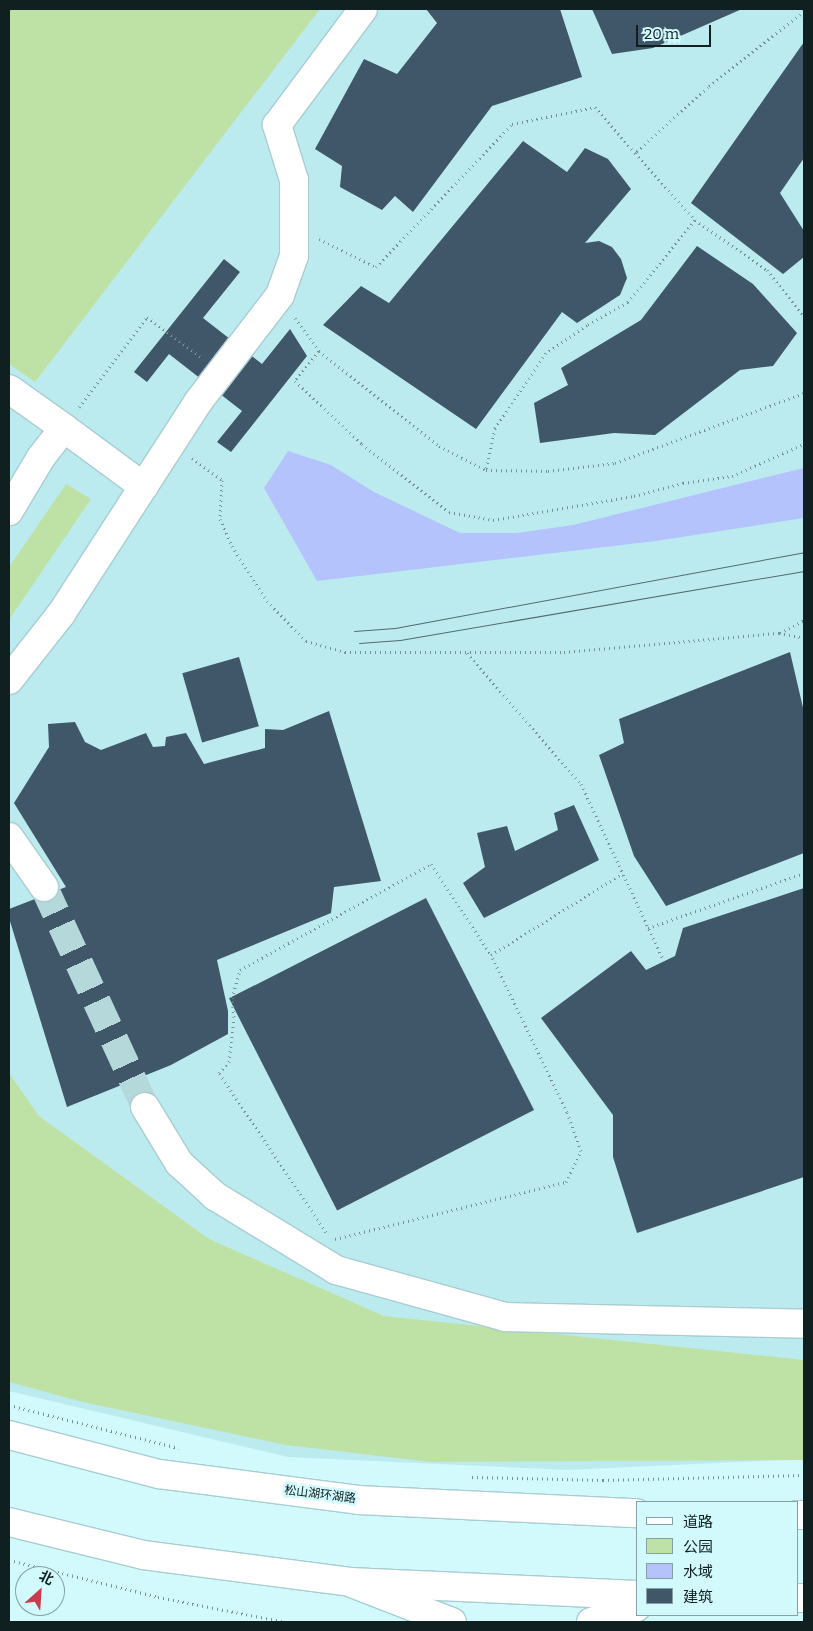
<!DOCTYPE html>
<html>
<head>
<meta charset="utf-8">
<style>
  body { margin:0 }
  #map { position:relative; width:813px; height:1631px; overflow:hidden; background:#d2f9fc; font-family:Bitter,"Noto Sans SC",serif }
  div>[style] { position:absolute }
  .built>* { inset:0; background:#bcebef }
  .green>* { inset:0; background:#bee2a5 }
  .water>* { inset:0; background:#b4c3fc }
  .building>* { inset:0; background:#3f5768; transform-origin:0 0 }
  .minor-tunnel>* { height:28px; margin-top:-14px; transform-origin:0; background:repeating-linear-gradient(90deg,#b5d8db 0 28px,transparent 0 42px) }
  .path>* { height:3px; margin-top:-1.5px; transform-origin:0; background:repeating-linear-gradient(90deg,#769193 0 1px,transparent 0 5px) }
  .roads { filter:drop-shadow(1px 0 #a8cdd1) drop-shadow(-1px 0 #a8cdd1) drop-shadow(0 1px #a8cdd1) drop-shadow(0 -1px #a8cdd1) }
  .minor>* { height:28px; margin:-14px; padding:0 14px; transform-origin:14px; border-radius:14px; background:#fff }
  .major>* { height:28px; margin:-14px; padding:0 14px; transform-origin:14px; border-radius:14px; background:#fff }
  .tram>* { height:1px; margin:-0.5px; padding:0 0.5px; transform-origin:0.5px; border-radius:0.5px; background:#536a6c }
  span { translate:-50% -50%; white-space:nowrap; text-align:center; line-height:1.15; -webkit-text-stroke:5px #d2f9fc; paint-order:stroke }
  .street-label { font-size:12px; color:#101f20 }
  .frame { position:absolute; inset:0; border:10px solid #101f20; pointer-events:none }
  .legend { position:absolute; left:636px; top:1501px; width:162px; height:115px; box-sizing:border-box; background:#d2f9fc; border:1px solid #84a2a4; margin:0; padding:6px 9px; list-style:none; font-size:15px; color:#101f20 }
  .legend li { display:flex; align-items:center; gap:10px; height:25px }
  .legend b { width:25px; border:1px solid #84a2a4 }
  .north { position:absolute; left:15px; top:1566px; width:50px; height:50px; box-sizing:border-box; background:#d2f9fc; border:1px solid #84a2a4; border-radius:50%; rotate:26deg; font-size:14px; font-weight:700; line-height:20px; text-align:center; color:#101f20 }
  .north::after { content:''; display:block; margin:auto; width:18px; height:22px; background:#cb3b4d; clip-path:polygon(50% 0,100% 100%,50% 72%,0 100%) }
  .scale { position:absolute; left:636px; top:25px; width:75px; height:22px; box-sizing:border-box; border:2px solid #101f20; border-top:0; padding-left:6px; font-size:15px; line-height:18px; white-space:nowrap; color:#101f20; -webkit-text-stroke:4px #d2f9fc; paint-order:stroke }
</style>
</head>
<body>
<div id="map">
  <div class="built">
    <i style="clip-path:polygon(9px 9px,804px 9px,804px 1459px,567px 1470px,288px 1457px,9px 1391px)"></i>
  </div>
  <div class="green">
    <i style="clip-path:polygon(9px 9px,320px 9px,35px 382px,9px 364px)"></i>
    <i style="clip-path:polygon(66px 484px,91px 499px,9px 620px,9px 567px)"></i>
    <i style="clip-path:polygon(9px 1073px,39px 1116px,209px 1239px,384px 1316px,804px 1360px,804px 1460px,431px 1462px,286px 1445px,83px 1402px,9px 1382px)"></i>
  </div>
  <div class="water">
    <i style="clip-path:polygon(288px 451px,331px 465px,374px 492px,460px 533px,517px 533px,573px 525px,804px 468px,804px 518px,656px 541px,317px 581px,264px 488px)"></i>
  </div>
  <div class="building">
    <i style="clip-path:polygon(426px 9px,560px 9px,582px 77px,492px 106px,413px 212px,395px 196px,382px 210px,340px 187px,342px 166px,315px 149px,364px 59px,397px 74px,437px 23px)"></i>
    <i style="clip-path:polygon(592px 9px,742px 9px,653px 48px,612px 54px)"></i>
    <i style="clip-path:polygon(804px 42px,804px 158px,780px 193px,804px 231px,804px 257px,783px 274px,691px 203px)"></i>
    <i style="clip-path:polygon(523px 141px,567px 172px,585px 148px,608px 159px,631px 189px,585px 243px,599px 241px,612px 247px,621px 259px,627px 278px,620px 295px,577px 323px,562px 312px,476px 429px,323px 325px,361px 286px,389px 303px)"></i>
    <i style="clip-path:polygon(697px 246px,753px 284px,797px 333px,773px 366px,740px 370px,655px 435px,614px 433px,540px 443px,534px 403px,568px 385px,561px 368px,641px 320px)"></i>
    <i style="clip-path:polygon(224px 259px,240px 272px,203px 318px,262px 364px,290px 329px,307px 356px,231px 452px,217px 442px,242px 411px,169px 354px,147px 382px,134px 372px)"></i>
    <i style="clip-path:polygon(790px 652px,804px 712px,804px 853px,666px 906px,634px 856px,599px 755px,624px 743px,619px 719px)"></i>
    <i style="left:239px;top:657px;width:72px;height:59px;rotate:74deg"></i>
    <i style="clip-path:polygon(329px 711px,381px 881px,334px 887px,331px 913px,217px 960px,228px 1011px,228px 1034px,171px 1065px,67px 1107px,9px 918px,9px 909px,66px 887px,14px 803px,49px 747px,48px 724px,75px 722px,85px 742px,101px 750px,146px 733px,153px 747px,165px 746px,166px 737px,186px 733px,204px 764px,265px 748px,265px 729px,283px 730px)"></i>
    <i style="clip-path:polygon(574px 805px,599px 860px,484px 918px,463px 883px,485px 867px,477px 833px,507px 826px,515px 851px,558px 830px,554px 813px)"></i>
    <i style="clip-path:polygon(804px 888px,804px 1177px,637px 1233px,613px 1157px,613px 1115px,541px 1018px,631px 951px,646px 970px,675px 956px,683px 928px)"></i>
    <i style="left:426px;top:898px;width:238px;height:221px;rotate:63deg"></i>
  </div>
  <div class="minor-tunnel">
    <i style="left:44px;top:887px;width:242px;rotate:65.3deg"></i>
  </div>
  <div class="path">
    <i style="left:804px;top:11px;width:122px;rotate:141.6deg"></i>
    <i style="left:708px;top:87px;width:98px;rotate:137.9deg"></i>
    <i style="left:635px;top:153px;width:90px;rotate:48.2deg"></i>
    <i style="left:695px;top:220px;width:106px;rotate:129.3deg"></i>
    <i style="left:628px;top:302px;width:47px;rotate:150.7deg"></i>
    <i style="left:587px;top:325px;width:50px;rotate:145.7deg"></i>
    <i style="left:546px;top:353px;width:91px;rotate:124.2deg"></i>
    <i style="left:495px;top:428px;width:43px;rotate:102.1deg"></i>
    <i style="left:486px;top:470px;width:62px;rotate:0.9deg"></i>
    <i style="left:548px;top:471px;width:67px;rotate:-6.8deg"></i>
    <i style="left:615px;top:463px;width:202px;rotate:-20.3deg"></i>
    <i style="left:695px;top:220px;width:88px;rotate:34.8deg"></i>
    <i style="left:767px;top:270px;width:59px;rotate:51.2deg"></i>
    <i style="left:319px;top:239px;width:64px;rotate:26.2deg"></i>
    <i style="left:376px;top:267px;width:197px;rotate:-46.4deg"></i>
    <i style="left:512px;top:124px;width:85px;rotate:-11.6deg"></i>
    <i style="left:595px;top:107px;width:61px;rotate:49deg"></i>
    <i style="left:295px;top:318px;width:41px;rotate:54deg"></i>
    <i style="left:319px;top:351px;width:38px;rotate:129deg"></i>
    <i style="left:295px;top:381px;width:92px;rotate:43.2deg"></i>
    <i style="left:362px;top:444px;width:110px;rotate:38deg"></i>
    <i style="left:449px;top:512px;width:45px;rotate:10.3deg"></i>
    <i style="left:493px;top:520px;width:143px;rotate:-9.7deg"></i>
    <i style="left:634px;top:496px;width:51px;rotate:-14.9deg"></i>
    <i style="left:683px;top:483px;width:49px;rotate:-8.1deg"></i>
    <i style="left:732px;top:476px;width:79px;rotate:-24deg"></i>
    <i style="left:319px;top:351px;width:153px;rotate:38.4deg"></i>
    <i style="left:439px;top:446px;width:53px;rotate:27.1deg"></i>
    <i style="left:79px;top:407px;width:113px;rotate:-52.9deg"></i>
    <i style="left:147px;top:317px;width:67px;rotate:36.5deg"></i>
    <i style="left:192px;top:458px;width:37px;rotate:36deg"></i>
    <i style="left:222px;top:480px;width:39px;rotate:93deg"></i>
    <i style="left:220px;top:519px;width:30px;rotate:66deg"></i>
    <i style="left:232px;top:546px;width:65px;rotate:57.5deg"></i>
    <i style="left:267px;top:601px;width:56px;rotate:45.7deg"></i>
    <i style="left:306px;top:641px;width:41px;rotate:15.8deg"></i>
    <i style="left:345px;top:652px;width:219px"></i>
    <i style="left:564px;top:652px;width:216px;rotate:-5.1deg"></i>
    <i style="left:779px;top:633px;width:25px;rotate:11deg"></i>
    <i style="left:780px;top:633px;width:27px;rotate:-28deg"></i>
    <i style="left:467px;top:653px;width:174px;rotate:49deg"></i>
    <i style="left:581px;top:784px;width:195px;rotate:64.9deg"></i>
    <i style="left:648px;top:928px;width:165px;rotate:-19.4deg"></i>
    <i style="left:326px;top:1232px;width:192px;rotate:-123.9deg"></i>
    <i style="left:219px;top:1073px;width:15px;rotate:-48deg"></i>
    <i style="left:229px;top:1062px;width:45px;rotate:-83.7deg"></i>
    <i style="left:234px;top:1017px;width:19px;rotate:-96deg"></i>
    <i style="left:232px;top:998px;width:29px;rotate:-74deg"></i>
    <i style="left:240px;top:970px;width:218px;rotate:-29deg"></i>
    <i style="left:431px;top:864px;width:109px;rotate:56.6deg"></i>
    <i style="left:335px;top:1239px;width:238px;rotate:-13.9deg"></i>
    <i style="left:566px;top:1182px;width:34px;rotate:-64deg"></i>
    <i style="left:581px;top:1151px;width:41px;rotate:-109.7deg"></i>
    <i style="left:567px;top:1112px;width:174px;rotate:-115.8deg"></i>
    <i style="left:491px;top:955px;width:155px;rotate:-31.8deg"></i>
    <i style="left:9px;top:1405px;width:175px;rotate:14.2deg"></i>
    <i style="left:472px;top:1477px;width:131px;rotate:1.3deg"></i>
    <i style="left:603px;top:1480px;width:201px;rotate:-1.4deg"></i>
    <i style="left:9px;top:1560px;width:154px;rotate:13.9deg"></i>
    <i style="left:158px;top:1597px;width:130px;rotate:11.1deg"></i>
  </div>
  <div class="roads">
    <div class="minor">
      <i style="left:9px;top:389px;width:67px;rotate:35.3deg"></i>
      <i style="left:64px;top:428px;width:39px;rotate:128deg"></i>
      <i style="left:40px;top:459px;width:61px;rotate:120.8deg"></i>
      <i style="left:64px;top:428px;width:99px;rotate:36.4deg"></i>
      <i style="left:9px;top:680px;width:84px;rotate:-51.8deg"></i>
      <i style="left:61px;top:614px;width:252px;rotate:-57.1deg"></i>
      <i style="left:198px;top:402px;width:135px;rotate:-52.5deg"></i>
      <i style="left:280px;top:295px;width:41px;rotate:-70.3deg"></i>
      <i style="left:294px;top:256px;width:76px;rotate:-90deg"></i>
      <i style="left:294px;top:180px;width:58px;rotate:-107.2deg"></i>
      <i style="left:277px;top:125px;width:144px;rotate:-53.4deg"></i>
      <i style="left:9px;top:837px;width:61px;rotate:55deg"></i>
      <i style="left:145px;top:1107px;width:66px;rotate:58.7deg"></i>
      <i style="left:179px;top:1163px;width:49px;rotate:42.5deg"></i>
      <i style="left:215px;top:1196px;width:142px;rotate:31.4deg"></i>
      <i style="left:336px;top:1270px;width:175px;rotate:15.5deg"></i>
      <i style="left:505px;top:1317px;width:299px;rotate:1.3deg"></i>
      <i style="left:354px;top:1584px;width:105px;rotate:21.2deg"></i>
      <i style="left:591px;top:1622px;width:48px;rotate:-18.1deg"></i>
    </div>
    <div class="major">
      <i style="left:9px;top:1435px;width:155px;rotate:14.6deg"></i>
      <i style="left:159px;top:1474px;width:201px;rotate:7.4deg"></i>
      <i style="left:358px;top:1500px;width:279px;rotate:2.7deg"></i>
      <i style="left:797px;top:1515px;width:7px"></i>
      <i style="left:9px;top:1522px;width:138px;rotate:13.8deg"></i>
      <i style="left:143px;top:1555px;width:209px;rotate:7.4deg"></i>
      <i style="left:350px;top:1582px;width:287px;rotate:2.6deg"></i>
      <i style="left:797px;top:1598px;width:7px"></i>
    </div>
  </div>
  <div class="tram">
    <i style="left:354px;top:631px;width:41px;rotate:-4.2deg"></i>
    <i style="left:395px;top:628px;width:416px;rotate:-10.5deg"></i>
    <i style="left:359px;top:643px;width:41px;rotate:-4.2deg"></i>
    <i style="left:400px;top:640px;width:410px;rotate:-9.7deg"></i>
  </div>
  <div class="street-label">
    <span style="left:320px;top:1495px;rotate:7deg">松山湖环湖路</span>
  </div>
  <div class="frame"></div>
  <ul class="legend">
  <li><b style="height:6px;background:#fff"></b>道路</li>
  <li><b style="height:14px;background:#bee2a5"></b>公园</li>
  <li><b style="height:14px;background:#b4c3fc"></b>水域</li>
  <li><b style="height:14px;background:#3f5768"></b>建筑</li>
  </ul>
  <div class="north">北</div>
  <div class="scale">20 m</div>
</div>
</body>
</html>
